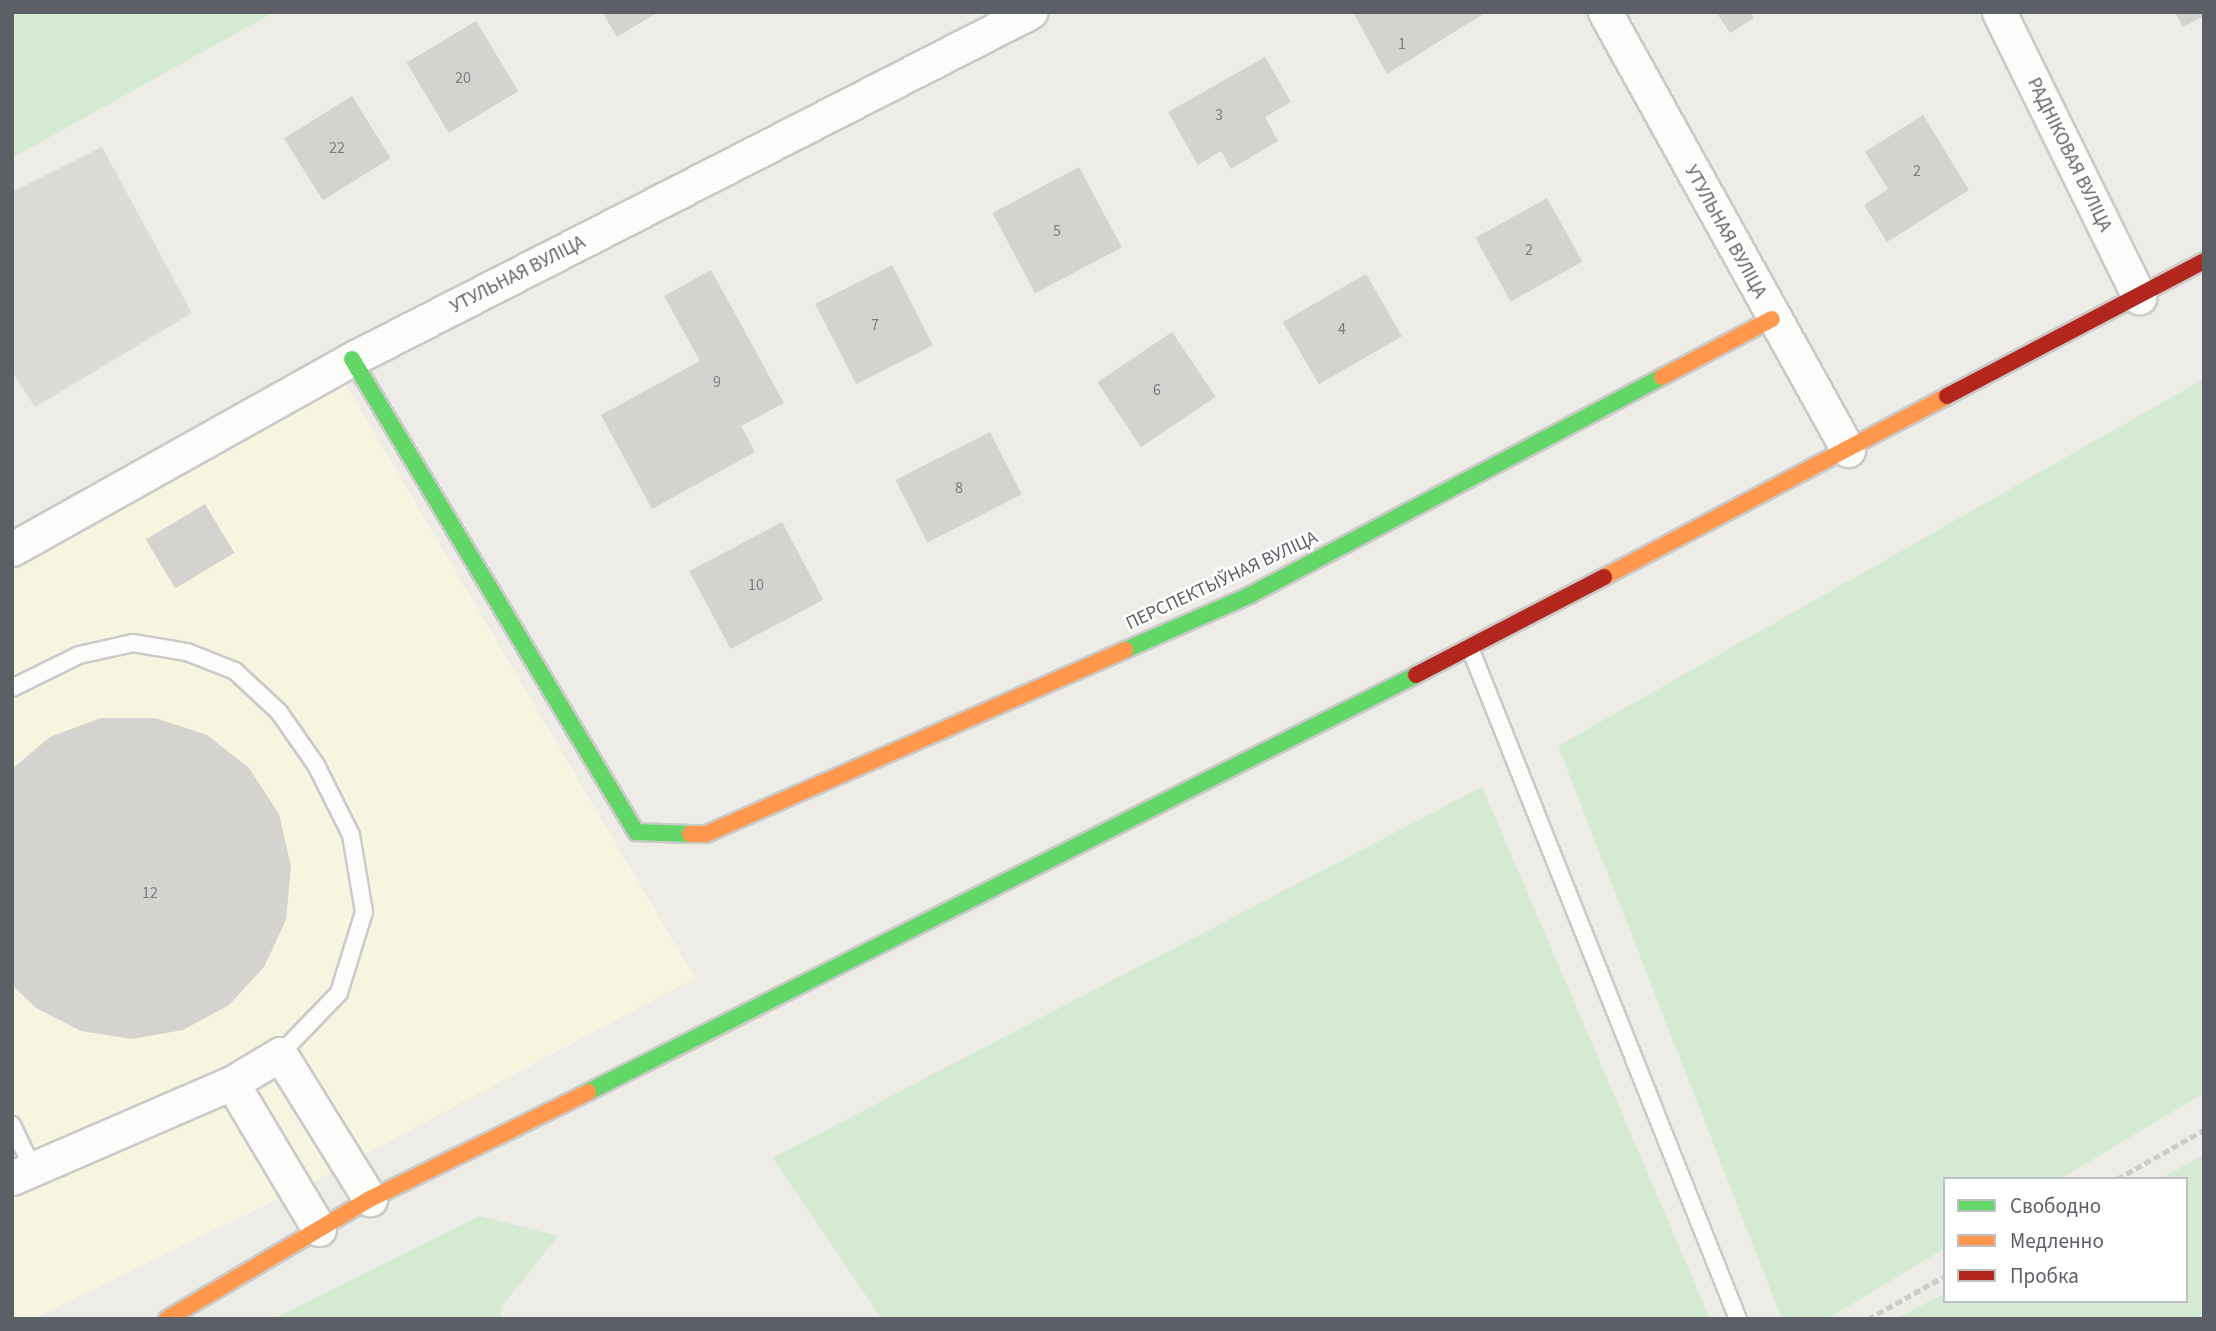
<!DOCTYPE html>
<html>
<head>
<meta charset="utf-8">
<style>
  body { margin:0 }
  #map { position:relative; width:2216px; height:1331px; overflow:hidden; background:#edece7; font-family:"Source Sans 3",sans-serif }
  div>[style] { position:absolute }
  .commercial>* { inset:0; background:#f7f4e0 }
  .industrial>* { inset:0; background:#dddbd7 }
  .green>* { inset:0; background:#d4ead3 }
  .building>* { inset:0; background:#d4d3d0; transform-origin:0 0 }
  .path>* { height:4.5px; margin-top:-2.25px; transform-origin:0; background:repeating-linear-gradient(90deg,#c9cdcb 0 7px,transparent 0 10.5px) }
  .roads { filter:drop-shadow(2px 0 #cacac9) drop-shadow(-2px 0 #cacac9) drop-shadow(0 2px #cacac9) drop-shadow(0 -2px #cacac9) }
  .lane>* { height:16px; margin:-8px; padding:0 8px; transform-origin:8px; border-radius:8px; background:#fcfcfb }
  .street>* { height:33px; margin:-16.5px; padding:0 16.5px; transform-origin:16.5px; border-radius:16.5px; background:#fcfcfb }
  .fast>* { height:16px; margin:-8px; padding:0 8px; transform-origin:8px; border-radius:8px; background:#63d668 }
  .slow>* { height:16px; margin:-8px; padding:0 8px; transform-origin:8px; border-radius:8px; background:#ff974d }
  .jam>* { height:16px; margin:-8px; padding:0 8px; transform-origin:8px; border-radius:8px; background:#b3261e }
  span { translate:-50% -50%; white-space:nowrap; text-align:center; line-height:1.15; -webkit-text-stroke:5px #fff; paint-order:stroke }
  .number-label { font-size:16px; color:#7b7d82 }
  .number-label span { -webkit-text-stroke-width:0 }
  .street-label { font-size:19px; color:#5c5f66 }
  .frame { position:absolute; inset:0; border:14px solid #5c5f66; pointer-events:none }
  .legend { position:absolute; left:1943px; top:1177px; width:245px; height:126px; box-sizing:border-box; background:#fff; border:2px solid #bebfc2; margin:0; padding:9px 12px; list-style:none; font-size:21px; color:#5c5f66 }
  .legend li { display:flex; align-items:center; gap:14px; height:35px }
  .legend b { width:35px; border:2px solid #bebfc2 }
</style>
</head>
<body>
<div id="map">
  <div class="commercial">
    <i style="clip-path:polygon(345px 383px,695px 978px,317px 1180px,33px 1319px,12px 1319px,12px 560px)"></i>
  </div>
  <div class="industrial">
    <i style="clip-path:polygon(102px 147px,192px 313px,35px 407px,12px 372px,12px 192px)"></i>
  </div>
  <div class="green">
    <i style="clip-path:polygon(12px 12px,274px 12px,12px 158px)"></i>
    <i style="clip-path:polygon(2204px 379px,2204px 1093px,2060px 1179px,1945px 1179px,1945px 1248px,1827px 1319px,1782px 1319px,1558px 746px)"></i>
    <i style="clip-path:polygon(1482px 787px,1710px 1319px,882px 1319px,773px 1158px)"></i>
    <i style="clip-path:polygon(2204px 1155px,2204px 1319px,1896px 1319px,1945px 1293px,1945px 1301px,2186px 1301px,2186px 1179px,2160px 1179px)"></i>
    <i style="clip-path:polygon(480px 1216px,558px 1236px,502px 1306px,500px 1319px,273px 1319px)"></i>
  </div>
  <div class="building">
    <i style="clip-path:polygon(602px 12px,658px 12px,617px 37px)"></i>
    <i style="clip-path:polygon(1353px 12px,1482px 12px,1483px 14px,1387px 74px)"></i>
    <i style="clip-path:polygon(1723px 12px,1751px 12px,1754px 18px,1730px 33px,1718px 15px)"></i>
    <i style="clip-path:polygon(2175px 12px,2204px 12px,2204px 16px,2183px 27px)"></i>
    <i style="left:476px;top:21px;width:82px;height:81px;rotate:59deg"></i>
    <i style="clip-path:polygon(1265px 57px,1291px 102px,1265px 117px,1278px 141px,1231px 169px,1221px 151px,1198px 165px,1168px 112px)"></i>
    <i style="left:352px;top:96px;width:73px;height:80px;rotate:58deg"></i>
    <i style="clip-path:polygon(1923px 115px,1969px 190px,1887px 242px,1864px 205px,1888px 189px,1865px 152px)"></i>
    <i style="left:1079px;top:167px;width:91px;height:98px;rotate:62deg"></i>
    <i style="left:1547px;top:198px;width:73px;height:82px;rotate:61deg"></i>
    <i style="left:892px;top:265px;width:90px;height:86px;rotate:63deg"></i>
    <i style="clip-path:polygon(711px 270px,784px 403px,741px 426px,755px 452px,652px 509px,601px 415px,700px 361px,664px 296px)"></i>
    <i style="left:1366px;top:274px;width:72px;height:96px;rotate:60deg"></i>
    <i style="left:1172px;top:332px;width:78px;height:90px;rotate:56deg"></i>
    <i style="left:990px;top:432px;width:70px;height:106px;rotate:63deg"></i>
    <i style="left:205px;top:504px;width:57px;height:69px;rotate:59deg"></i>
    <i style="left:782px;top:522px;width:88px;height:105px;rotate:62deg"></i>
    <i style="clip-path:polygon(101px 718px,155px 718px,207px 735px,249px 768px,279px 814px,291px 866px,286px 920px,264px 967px,229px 1005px,183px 1030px,132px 1039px,81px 1031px,36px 1008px,12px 985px,12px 769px,50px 737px)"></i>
  </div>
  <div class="path">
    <i style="left:2117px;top:1179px;width:100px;rotate:-29.4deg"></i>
    <i style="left:1868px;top:1319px;width:88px;rotate:-29.2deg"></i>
  </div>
  <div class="roads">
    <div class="lane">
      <i style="left:1470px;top:648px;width:723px;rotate:68.23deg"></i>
      <i style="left:12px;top:688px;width:75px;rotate:-26.2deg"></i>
      <i style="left:79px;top:655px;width:55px;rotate:-12.5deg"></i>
      <i style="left:133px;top:643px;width:55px;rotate:9.5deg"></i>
      <i style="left:187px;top:652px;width:52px;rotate:21.6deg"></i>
      <i style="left:235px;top:671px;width:60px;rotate:43deg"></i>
      <i style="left:279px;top:712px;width:65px;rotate:55.1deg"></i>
      <i style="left:316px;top:765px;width:78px;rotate:63.4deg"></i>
      <i style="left:351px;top:835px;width:78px;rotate:80.4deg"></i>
      <i style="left:364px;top:912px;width:85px;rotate:107.2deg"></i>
      <i style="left:339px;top:993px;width:85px;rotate:134deg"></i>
      <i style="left:12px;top:1125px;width:49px;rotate:64.5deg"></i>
    </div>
    <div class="street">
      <i style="left:1605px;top:12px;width:501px;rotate:60.98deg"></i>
      <i style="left:1999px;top:12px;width:318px;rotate:63.8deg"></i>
      <i style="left:12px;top:549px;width:389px;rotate:-29.2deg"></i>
      <i style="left:352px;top:359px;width:762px;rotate:-27.1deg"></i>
      <i style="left:232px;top:1083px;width:170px;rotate:59.2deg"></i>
      <i style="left:12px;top:1178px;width:240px;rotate:-23.4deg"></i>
      <i style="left:232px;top:1083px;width:56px;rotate:-31.1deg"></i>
      <i style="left:280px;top:1054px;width:171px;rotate:58.2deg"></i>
    </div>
    <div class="fast">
      <i style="left:352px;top:359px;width:552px;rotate:59.02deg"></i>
      <i style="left:636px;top:832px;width:54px;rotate:2.1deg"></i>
      <i style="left:1125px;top:650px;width:137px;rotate:-23.7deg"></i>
      <i style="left:1250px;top:595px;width:466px;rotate:-27.9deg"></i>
      <i style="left:588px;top:1092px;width:927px;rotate:-26.73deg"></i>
    </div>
    <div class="slow">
      <i style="left:1662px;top:377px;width:124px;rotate:-27.8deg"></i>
      <i style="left:1604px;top:577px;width:388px;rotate:-27.8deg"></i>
      <i style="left:690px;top:834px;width:16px"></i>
      <i style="left:706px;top:834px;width:458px;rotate:-23.7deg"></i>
      <i style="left:167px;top:1319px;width:236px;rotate:-30.6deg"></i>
      <i style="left:370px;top:1199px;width:243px;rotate:-26.1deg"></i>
    </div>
    <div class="jam">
      <i style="left:1947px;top:396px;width:290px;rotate:-27.7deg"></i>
      <i style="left:1416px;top:675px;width:212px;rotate:-27.5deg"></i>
    </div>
  </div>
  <div class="number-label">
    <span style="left:1402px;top:44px">1</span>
    <span style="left:463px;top:78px">20</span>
    <span style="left:1219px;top:115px">3</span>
    <span style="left:337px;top:148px">22</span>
    <span style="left:1917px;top:171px">2</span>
    <span style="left:1057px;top:231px">5</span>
    <span style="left:1529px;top:250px">2</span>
    <span style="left:875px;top:325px">7</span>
    <span style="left:1342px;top:329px">4</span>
    <span style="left:717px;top:382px">9</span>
    <span style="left:1157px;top:390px">6</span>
    <span style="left:959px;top:488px">8</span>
    <span style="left:756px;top:585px">10</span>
    <span style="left:150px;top:893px">12</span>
  </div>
  <div class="street-label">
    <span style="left:2069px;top:155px;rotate:64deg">РАДНІКОВАЯ ВУЛІЦА</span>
    <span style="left:1725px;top:232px;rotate:61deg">УТУЛЬНАЯ ВУЛІЦА</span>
    <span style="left:518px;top:275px;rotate:-27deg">УТУЛЬНАЯ ВУЛІЦА</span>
    <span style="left:1222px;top:581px;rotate:-25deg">ПЕРСПЕКТЫЎНАЯ ВУЛІЦА</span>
  </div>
  <div class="frame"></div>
  <ul class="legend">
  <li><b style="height:9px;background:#63d668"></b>Свободно</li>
  <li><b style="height:9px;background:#ff974d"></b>Медленно</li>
  <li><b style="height:9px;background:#b3261e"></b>Пробка</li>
  </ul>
</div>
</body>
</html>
